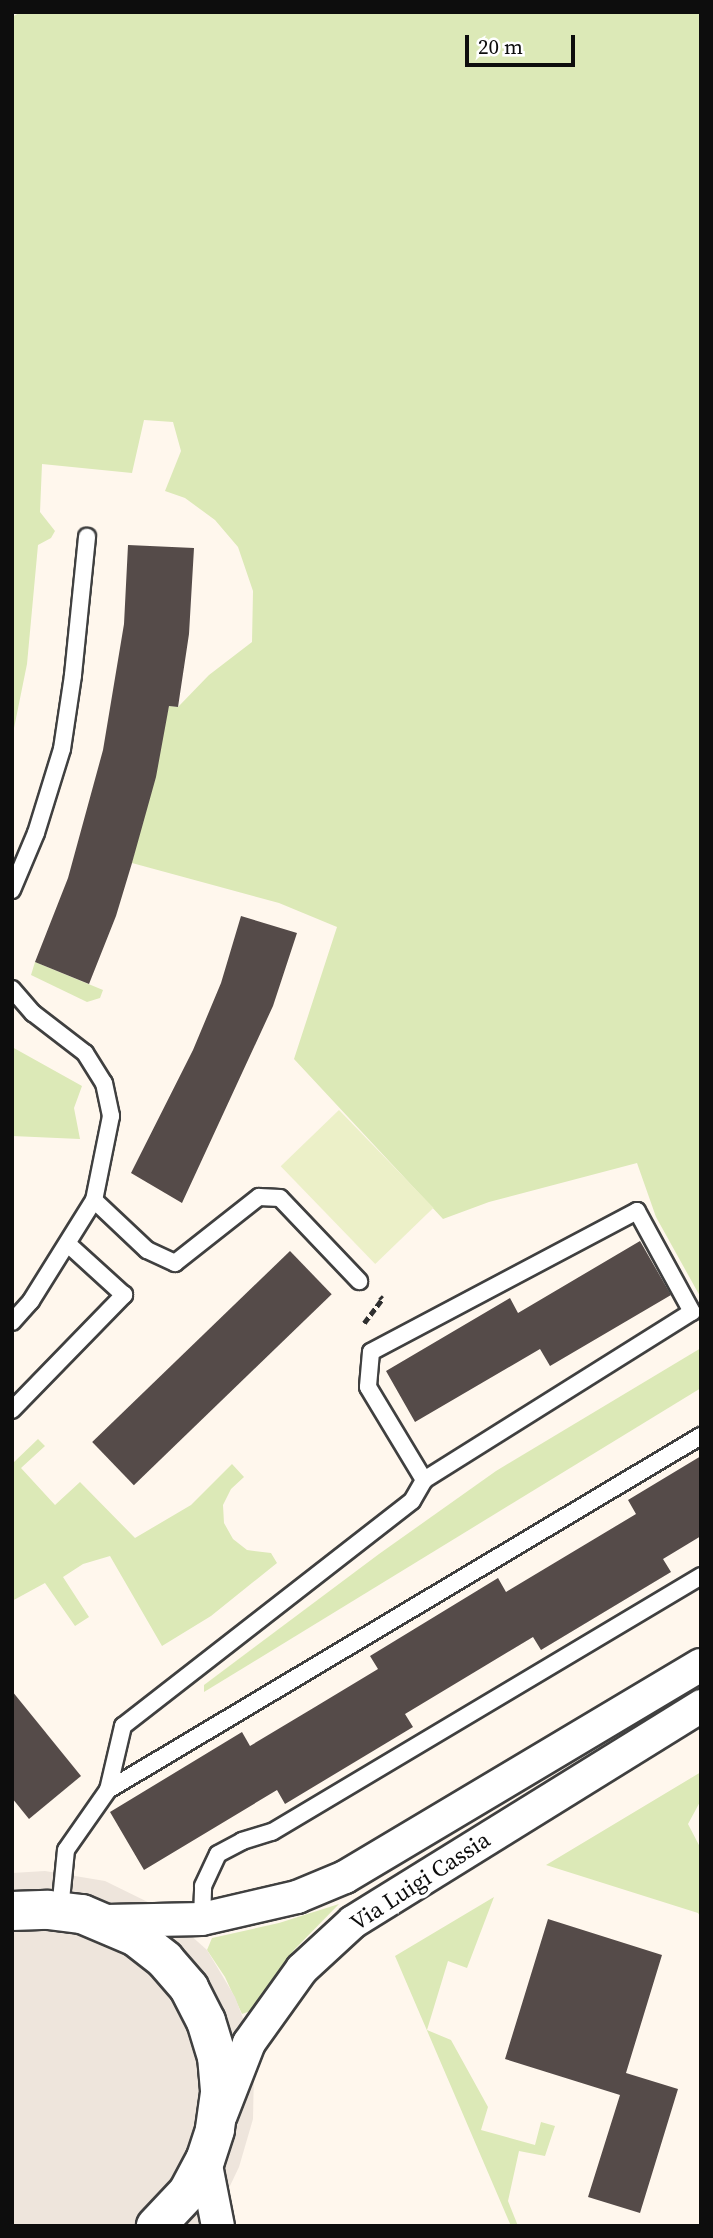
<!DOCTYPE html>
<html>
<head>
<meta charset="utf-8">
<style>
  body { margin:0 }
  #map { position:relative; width:713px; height:2238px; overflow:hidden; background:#fff7ed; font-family:"Source Serif 4",serif }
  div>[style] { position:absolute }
  .green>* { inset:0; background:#dce9b7 }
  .pitch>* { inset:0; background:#ecf0c8; transform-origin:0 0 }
  .plaza>* { inset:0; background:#eee5dc }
  .building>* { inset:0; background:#554b49; transform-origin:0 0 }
  .path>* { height:4.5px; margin-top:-2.25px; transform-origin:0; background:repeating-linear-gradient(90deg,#2f2f2f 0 7px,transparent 0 10.5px) }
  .roads { filter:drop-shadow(2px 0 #404040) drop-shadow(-2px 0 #404040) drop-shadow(0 2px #404040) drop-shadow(0 -2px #404040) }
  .service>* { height:16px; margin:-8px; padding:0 8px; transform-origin:8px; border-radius:8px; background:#fff }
  .minor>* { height:32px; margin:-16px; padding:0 16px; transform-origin:16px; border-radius:16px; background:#fff }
  .tertiary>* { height:38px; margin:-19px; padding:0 19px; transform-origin:19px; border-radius:19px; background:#fff }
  span { translate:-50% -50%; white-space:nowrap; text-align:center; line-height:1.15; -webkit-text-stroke:7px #fff; paint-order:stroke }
  .street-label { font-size:23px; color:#0d0d0d }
  .frame { position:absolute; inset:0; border:14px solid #0d0d0d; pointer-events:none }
  .scale { position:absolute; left:465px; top:35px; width:110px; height:32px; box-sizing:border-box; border:4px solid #0d0d0d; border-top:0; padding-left:9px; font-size:21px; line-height:24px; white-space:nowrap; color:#0d0d0d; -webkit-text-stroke:5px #fff; paint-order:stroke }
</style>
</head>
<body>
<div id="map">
  <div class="green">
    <i style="clip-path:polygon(21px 12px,701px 12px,701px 1298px,656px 1217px,637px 1163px,489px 1202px,443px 1219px,294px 1059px,337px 927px,279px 903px,132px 863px,169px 706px,178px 707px,209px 675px,252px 642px,253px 591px,238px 547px,215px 520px,185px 498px,165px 491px,181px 451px,173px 422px,144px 420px,132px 473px,42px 464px,40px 512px,55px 531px,51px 538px,38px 545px,27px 664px,12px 738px,12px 17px)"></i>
    <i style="clip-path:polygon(35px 962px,103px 990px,100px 998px,87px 1002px,31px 975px)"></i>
    <i style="clip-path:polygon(12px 1047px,82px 1086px,74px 1108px,80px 1139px,12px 1136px)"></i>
    <i style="clip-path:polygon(701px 1348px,701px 1388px,204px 1692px,204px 1685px,379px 1554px,496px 1471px)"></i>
    <i style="clip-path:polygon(38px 1439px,45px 1446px,21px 1468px,55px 1505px,80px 1482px,135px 1538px,191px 1505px,232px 1464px,244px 1477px,231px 1489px,223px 1505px,224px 1523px,233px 1539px,247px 1550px,271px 1553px,277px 1563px,211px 1616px,162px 1646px,110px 1556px,83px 1564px,63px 1577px,89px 1617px,75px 1626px,45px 1583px,12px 1601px,12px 1464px)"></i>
    <i style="clip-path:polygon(701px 1772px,701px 1800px,688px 1824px,701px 1849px,701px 1918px,698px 1913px,546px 1865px)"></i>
    <i style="clip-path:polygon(494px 1897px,467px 1968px,448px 1961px,427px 2030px,451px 2040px,488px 2107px,481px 2130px,535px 2145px,541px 2122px,555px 2126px,545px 2156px,519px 2151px,508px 2201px,518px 2226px,511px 2226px,395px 1956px)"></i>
    <i style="clip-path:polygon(339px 1904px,294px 1950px,256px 2009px,242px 2014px,225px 1977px,207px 1950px,212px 1938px,279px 1923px)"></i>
  </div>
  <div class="pitch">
    <i style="left:339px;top:1110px;width:136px;height:81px;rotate:46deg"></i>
  </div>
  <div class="plaza">
    <i style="clip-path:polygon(45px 1871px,105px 1881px,160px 1908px,207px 1950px,235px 1997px,247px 2029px,254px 2069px,253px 2119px,239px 2167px,228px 2190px,203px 2226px,12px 2226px,12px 1873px)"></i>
  </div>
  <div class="building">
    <i style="clip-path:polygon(128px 545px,194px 548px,189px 634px,178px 707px,169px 706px,156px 777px,132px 863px,116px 916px,89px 984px,35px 962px,68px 878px,103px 750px,124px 624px)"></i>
    <i style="clip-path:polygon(241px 916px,297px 933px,273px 1006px,182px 1203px,131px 1173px,193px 1050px,221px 983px)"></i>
    <i style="clip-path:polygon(640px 1241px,671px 1295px,550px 1366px,540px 1349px,415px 1422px,386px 1371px,510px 1298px,518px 1313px)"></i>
    <i style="left:290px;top:1251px;width:60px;height:275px;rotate:46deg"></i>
    <i style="clip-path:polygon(701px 1456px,701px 1536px,663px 1559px,671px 1572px,541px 1650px,533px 1637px,405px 1714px,413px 1727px,285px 1804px,277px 1790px,144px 1870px,110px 1812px,242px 1732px,250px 1746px,315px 1707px,378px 1669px,370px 1656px,498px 1578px,506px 1592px,636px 1514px,628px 1500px)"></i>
    <i style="clip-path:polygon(12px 1691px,81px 1776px,29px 1819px,12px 1798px)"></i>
    <i style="clip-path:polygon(548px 1919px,662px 1955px,626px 2073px,678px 2089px,640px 2213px,588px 2197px,620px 2095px,505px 2059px)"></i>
  </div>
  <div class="path">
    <i style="left:364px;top:1323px;width:30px;rotate:-53deg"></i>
    <i style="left:382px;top:1299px;width:3px;rotate:-135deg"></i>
  </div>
  <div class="roads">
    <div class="service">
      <i style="left:12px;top:890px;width:62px;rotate:-67.2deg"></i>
      <i style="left:36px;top:833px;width:88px;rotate:-72.8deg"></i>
      <i style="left:62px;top:749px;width:75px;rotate:-81.5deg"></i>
      <i style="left:73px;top:675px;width:139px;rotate:-84.2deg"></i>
      <i style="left:12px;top:989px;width:32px;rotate:49deg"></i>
      <i style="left:33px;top:1013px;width:66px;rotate:37.6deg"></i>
      <i style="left:85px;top:1053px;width:36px;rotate:58deg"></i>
      <i style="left:104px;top:1083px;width:34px;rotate:78deg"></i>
      <i style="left:111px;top:1116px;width:86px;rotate:101.4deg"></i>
      <i style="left:94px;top:1200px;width:119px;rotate:122deg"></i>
      <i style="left:31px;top:1301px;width:28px;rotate:132deg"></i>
      <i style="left:94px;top:1200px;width:73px;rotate:43.3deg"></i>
      <i style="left:147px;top:1250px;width:31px;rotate:25deg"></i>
      <i style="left:175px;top:1263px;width:107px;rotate:-38.2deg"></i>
      <i style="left:259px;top:1197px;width:21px;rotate:3deg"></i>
      <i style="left:280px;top:1198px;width:115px;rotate:46.4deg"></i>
      <i style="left:12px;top:1410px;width:161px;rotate:-45.8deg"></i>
      <i style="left:124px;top:1295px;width:76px;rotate:-137.7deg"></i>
      <i style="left:108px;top:1790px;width:691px;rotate:-30.84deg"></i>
      <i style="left:60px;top:1910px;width:60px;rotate:-84.3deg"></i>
      <i style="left:66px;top:1850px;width:73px;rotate:-55deg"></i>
      <i style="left:108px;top:1790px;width:66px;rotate:-76.8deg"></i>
      <i style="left:123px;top:1726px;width:366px;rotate:-37.9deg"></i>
      <i style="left:412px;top:1501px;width:24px;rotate:-60deg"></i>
      <i style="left:424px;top:1480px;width:316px;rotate:-32.1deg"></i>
      <i style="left:692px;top:1312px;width:115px;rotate:-118.6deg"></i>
      <i style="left:637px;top:1211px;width:301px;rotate:152.1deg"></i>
      <i style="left:371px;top:1352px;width:35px;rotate:95deg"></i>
      <i style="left:368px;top:1387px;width:109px;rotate:58.9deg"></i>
      <i style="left:202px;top:1919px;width:33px;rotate:-88deg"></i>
      <i style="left:203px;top:1886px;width:35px;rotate:-65deg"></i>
      <i style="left:218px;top:1854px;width:27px;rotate:-28deg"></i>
      <i style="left:242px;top:1841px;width:31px;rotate:-17deg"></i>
      <i style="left:272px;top:1832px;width:500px;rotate:-30.8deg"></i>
    </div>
    <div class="minor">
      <i style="left:106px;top:1921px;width:96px;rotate:-1.2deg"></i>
      <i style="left:202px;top:1919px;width:98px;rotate:-13deg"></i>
      <i style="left:297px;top:1897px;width:52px;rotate:-22.6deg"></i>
      <i style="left:345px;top:1877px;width:414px;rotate:-30.8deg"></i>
      <i style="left:221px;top:2115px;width:77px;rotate:-68.7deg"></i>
      <i style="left:249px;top:2043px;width:91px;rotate:-54.4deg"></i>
      <i style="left:302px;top:1969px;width:69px;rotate:-42.7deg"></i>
      <i style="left:353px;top:1922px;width:410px;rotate:-31.8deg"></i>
      <i style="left:205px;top:2160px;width:67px;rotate:78.9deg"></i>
    </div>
    <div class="tertiary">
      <i style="left:12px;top:1911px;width:36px;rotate:-2deg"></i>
      <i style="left:48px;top:1910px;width:34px;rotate:7deg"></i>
      <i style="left:82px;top:1914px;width:59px;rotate:23.1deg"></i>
      <i style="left:136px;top:1937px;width:37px;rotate:38deg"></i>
      <i style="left:165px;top:1960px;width:37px;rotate:49deg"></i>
      <i style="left:189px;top:1988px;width:37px;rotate:63deg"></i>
      <i style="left:206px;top:2021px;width:37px;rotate:73deg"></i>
      <i style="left:217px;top:2056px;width:37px;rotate:85deg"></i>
      <i style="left:220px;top:2093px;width:37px;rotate:98deg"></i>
      <i style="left:215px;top:2130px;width:32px;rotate:108deg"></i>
      <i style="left:205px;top:2160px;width:36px;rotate:118deg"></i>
      <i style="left:188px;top:2192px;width:47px;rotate:133.3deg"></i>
    </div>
  </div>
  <div class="street-label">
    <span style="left:420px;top:1881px;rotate:-33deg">Via Luigi Cassia</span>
  </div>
  <div class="frame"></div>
  <div class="scale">20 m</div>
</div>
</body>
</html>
